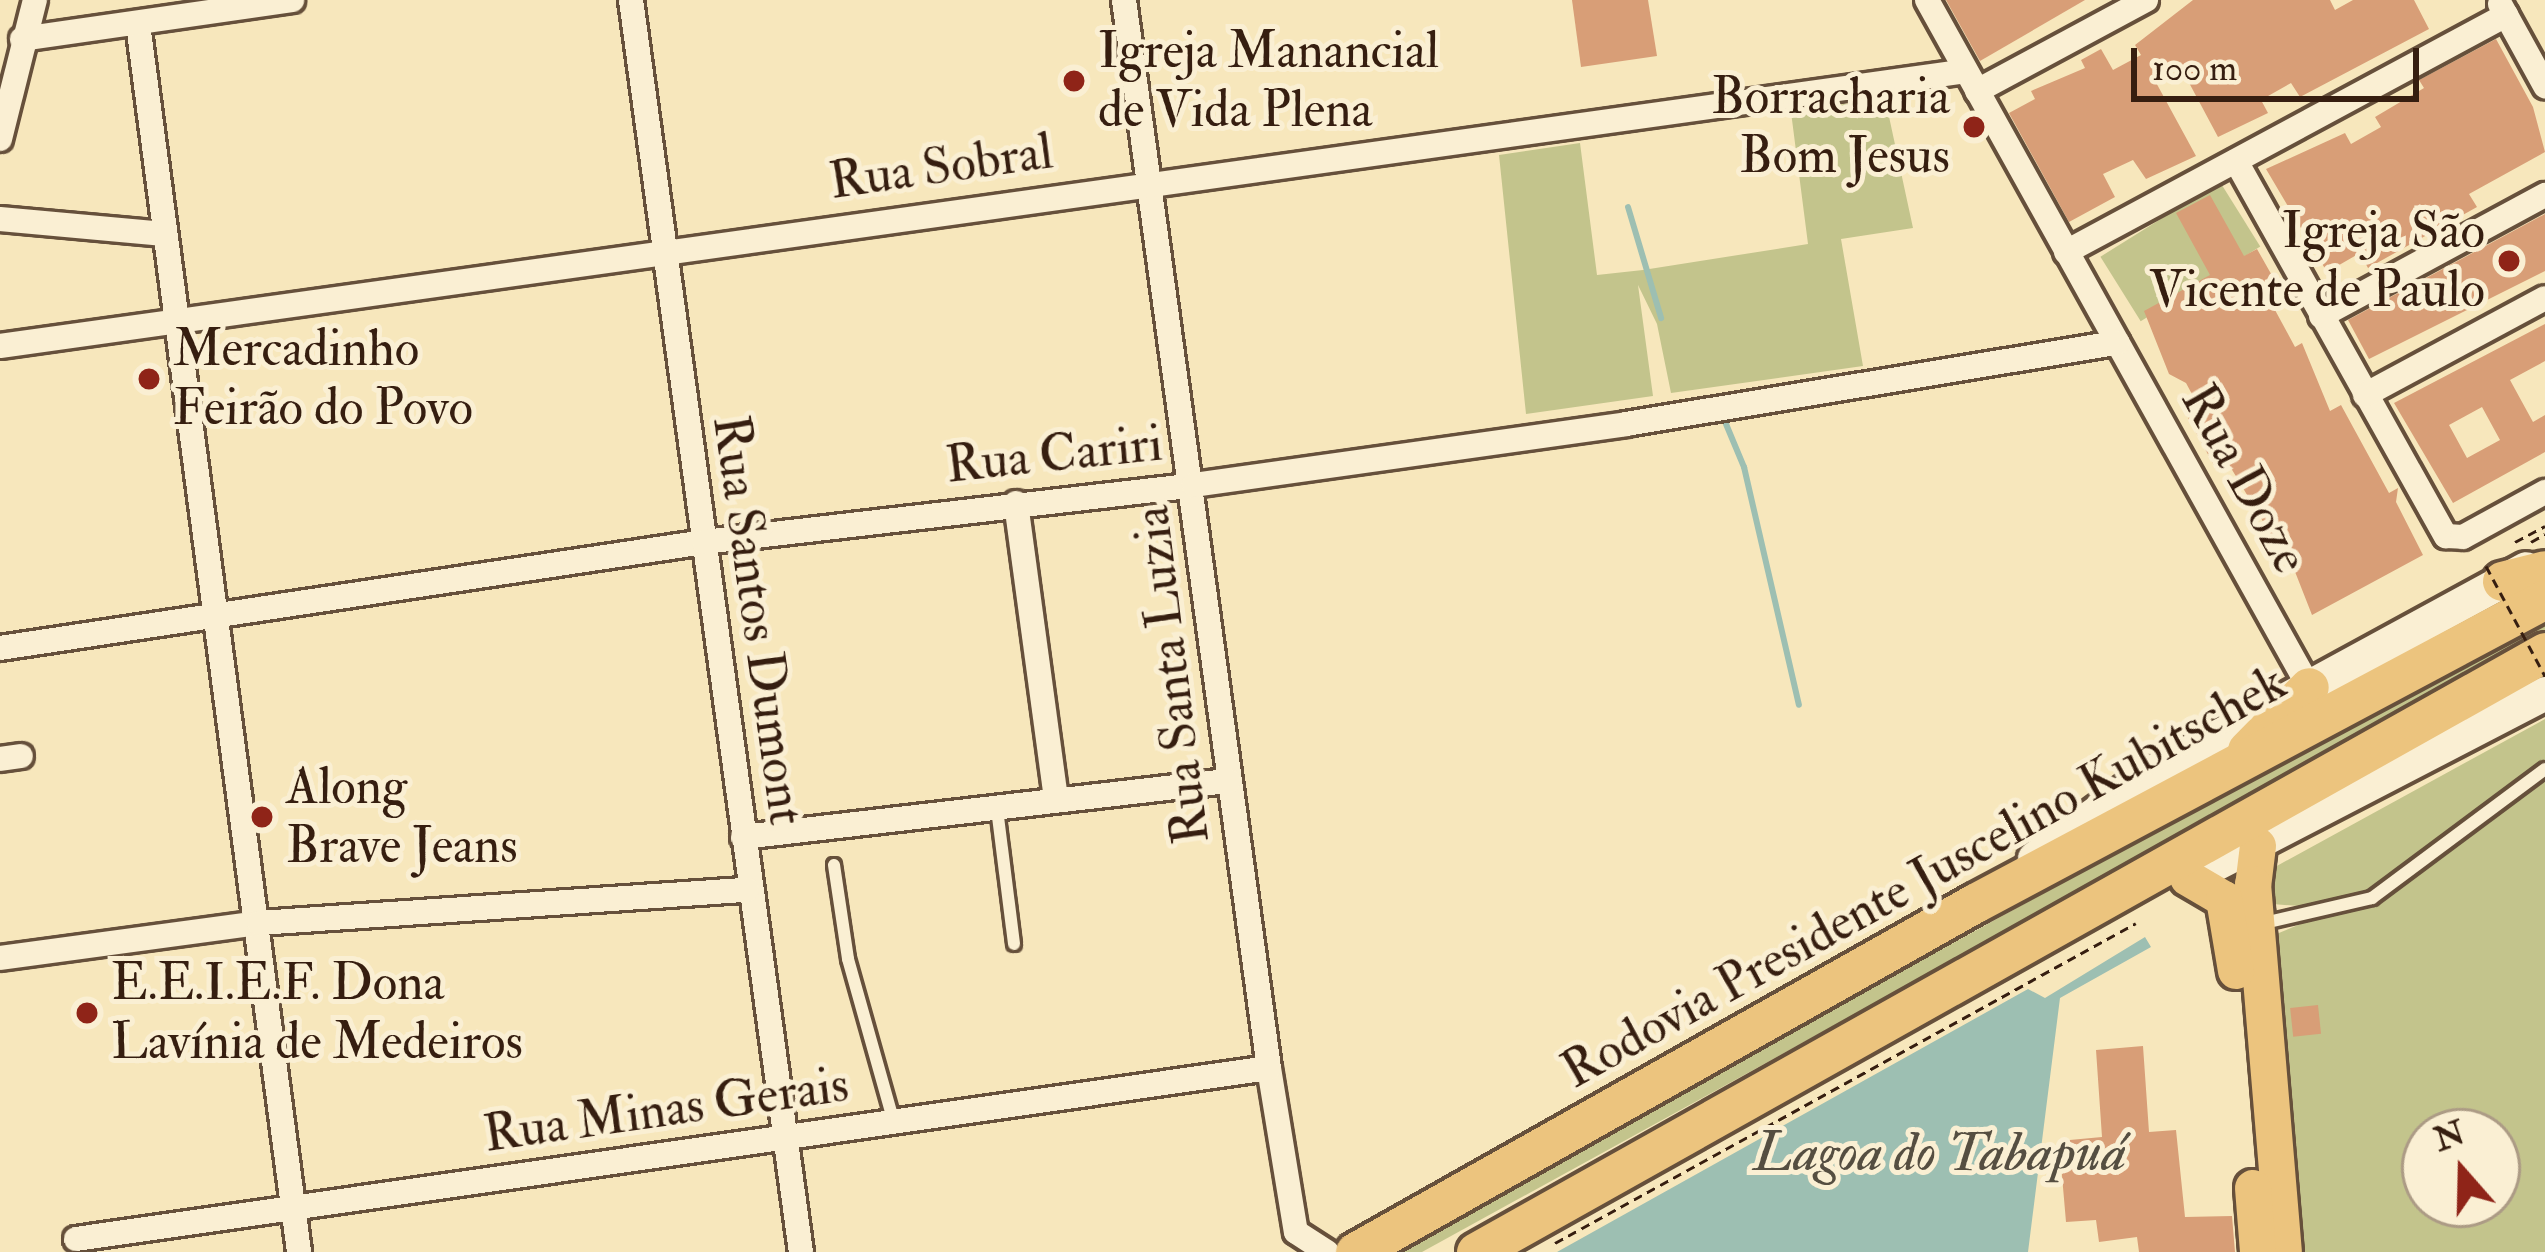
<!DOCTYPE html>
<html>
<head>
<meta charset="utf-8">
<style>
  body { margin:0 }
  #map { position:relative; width:2545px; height:1252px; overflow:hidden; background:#f7e7bc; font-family:"IM FELL Double Pica",serif }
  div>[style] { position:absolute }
  .green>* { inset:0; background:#c3c48c; transform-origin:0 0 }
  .water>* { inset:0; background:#9dbfb2 }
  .stream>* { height:6px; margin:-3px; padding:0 3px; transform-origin:3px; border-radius:3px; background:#9dbfb2 }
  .building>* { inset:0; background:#d89e77; transform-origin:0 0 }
  .path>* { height:3px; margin-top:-1.5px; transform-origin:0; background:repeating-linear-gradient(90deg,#361e10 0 9px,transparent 0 15px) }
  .roads { filter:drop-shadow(3px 0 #66503b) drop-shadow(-3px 0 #66503b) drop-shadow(0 3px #66503b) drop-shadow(0 -3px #66503b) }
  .service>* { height:12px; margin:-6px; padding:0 6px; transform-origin:6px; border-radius:6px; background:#faefd3 }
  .minor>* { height:24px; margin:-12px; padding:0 12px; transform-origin:12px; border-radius:12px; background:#faefd3 }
  .secondary>* { height:33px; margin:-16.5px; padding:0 16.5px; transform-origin:16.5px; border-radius:16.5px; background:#faefd3 }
  .primary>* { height:36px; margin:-18px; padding:0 18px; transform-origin:18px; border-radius:18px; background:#ecc47e }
  .trunk>* { height:39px; margin:-19.5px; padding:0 19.5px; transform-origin:19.5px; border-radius:19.5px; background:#ecc47e }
  .path-bridge>* { height:3px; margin-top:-1.5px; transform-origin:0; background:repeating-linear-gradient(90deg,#361e10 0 9px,transparent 0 15px) }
  .dots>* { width:33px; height:33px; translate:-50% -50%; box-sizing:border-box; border:6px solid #faefd3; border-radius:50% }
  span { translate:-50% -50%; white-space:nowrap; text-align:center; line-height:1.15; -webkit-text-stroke:10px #faefd3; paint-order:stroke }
  .poi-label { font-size:51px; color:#361e10 }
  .left { translate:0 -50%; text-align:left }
  .right { translate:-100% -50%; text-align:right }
  .street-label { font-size:51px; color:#361e10 }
  .water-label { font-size:54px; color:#554e41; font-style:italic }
  .north { position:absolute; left:2401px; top:1108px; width:120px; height:120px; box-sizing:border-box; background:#faefd3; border:3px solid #ac9b85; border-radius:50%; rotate:340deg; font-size:33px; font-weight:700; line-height:48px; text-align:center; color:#361e10 }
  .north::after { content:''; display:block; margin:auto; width:42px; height:54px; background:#8f2418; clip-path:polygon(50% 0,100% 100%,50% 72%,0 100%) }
  .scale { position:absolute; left:2131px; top:48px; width:288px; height:54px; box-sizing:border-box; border:6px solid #361e10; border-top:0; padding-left:15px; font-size:36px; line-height:42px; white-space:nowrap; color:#361e10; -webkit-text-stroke:9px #faefd3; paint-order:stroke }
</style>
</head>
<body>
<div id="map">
  <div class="green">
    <i style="clip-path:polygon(1885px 98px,1913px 228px,1841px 239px,1863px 366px,1671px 393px,1657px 324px,1638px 285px,1653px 396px,1526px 414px,1499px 155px,1580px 143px,1597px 275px,1643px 270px,1808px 244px,1791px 112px)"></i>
    <i style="left:2220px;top:182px;width:76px;height:141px;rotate:58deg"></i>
    <i style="clip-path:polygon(2545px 617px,2545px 634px,2073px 894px,1422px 1252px,1392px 1252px)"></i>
    <i style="clip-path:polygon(evenodd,2545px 719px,2545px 1252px,2301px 1252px,2274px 935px,2303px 923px,2300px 906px,2272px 904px,2275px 867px,2545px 719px,2425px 1132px,2497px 1132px,2497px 1204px,2425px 1204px,2425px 1132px)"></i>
  </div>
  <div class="water">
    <i style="clip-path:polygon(2145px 937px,2151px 947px,2060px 998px,2028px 1252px,1557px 1252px,2028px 989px,2045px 998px)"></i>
  </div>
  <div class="stream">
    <i style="left:1628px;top:207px;width:116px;rotate:73.4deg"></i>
    <i style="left:1726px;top:424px;width:47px;rotate:67.3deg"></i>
    <i style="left:1744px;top:467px;width:244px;rotate:77deg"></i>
  </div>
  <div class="building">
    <i style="clip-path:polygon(1572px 0,1648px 0,1657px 56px,1581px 67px)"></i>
    <i style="clip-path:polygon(1946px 0,2085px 0,1980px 61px)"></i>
    <i style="clip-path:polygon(2193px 0,2330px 0,2335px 10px,2353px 0,2414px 0,2429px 29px,2300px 97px,2291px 83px,2261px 100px,2268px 113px,2218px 137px,2179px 64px,2153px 77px,2196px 156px,2146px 179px,2133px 160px,2103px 174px,2115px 197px,2069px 222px,2009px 113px,2035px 99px,2031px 91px,2085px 68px,2081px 60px,2101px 49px,2113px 70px,2141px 55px,2135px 45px)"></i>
    <i style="clip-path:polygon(2496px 39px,2533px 107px,2545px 152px,2469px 194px,2477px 207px,2368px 268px,2360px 253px,2327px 272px,2266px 169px,2345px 133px,2351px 144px,2381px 127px,2375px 117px,2424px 88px,2419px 80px)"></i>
    <i style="clip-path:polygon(2210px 195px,2244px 256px,2257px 249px,2274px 279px,2262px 286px,2295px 347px,2302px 343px,2330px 411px,2341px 405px,2389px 493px,2398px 488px,2396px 502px,2423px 555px,2312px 615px,2279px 531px,2271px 535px,2228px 463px,2216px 469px,2200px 440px,2188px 418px,2201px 411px,2186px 383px,2169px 374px,2144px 311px,2210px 275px,2176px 213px)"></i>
    <i style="clip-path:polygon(2545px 214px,2545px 271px,2369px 359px,2348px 320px)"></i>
    <i style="clip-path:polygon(evenodd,2545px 324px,2545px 361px,2510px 380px,2533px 422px,2545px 415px,2545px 452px,2453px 503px,2394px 403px,2545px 324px,2482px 407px,2500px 440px,2467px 458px,2449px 425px,2482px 407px)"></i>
    <i style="left:2318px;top:1005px;width:29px;height:28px;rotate:84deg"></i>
    <i style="clip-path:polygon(2143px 1046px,2149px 1132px,2176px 1130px,2185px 1217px,2232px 1216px,2235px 1252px,2139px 1252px,2137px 1237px,2099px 1242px,2096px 1220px,2066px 1222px,2059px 1141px,2102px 1137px,2096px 1050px)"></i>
  </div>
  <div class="path">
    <i style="left:2515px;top:542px;width:34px;rotate:-28deg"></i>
    <i style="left:2531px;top:542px;width:16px;rotate:-30deg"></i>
    <i style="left:1555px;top:1243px;width:663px;rotate:-28.84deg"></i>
  </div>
  <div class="roads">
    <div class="service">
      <i style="left:997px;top:809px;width:136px;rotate:82.8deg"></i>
      <i style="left:834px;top:865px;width:95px;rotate:81.5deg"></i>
      <i style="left:848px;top:959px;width:170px;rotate:74.3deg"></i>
      <i style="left:2264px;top:923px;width:111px;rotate:-13deg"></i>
      <i style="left:2372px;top:898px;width:216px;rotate:-36.7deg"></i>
    </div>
    <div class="minor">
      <i style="left:631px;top:0;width:1263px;rotate:82.27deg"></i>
      <i style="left:1124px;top:0;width:1078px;rotate:82.27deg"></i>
      <i style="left:1269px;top:1068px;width:166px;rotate:80.7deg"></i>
      <i style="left:1296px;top:1232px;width:37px;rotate:33deg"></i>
      <i style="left:1927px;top:0;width:786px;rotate:60.92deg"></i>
      <i style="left:2500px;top:4px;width:94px;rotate:61.2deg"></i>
      <i style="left:138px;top:24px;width:1239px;rotate:82.53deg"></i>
      <i style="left:22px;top:39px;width:273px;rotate:-8.2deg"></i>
      <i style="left:1977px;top:91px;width:192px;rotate:-28.3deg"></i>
      <i style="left:0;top:139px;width:143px;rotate:-75.9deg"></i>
      <i style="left:2236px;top:161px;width:430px;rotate:60.8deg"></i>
      <i style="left:2446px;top:536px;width:17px;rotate:3deg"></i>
      <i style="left:2463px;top:537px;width:94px;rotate:-28.8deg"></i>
      <i style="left:0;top:219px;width:165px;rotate:5.2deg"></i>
      <i style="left:2066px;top:252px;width:500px;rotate:-28.3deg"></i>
      <i style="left:2321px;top:316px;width:255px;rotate:-28.4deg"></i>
      <i style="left:0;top:346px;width:1985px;rotate:-7.96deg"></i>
      <i style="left:2365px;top:395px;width:204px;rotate:-28.3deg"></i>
      <i style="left:1016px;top:503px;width:300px;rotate:82.3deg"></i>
      <i style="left:0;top:648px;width:712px;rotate:-8.56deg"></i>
      <i style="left:704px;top:542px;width:493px;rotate:-6.6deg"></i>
      <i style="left:1194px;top:485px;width:436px;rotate:-8deg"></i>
      <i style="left:1626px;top:424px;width:498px;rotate:-9.4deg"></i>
      <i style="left:0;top:759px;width:21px;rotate:-8deg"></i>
      <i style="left:743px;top:837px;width:489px;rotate:-6.6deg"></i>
      <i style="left:0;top:958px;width:261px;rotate:-7.7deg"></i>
      <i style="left:259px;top:923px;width:489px;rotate:-3.9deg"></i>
      <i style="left:76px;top:1239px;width:1205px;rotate:-8.16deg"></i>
    </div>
    <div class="secondary">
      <i style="left:2034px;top:858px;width:142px;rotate:-36.4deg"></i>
      <i style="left:2148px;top:774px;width:430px;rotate:-28.6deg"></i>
      <i style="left:2188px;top:878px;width:402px;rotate:-27.4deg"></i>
    </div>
    <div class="primary">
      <i style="left:2258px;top:846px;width:38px;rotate:97deg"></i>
      <i style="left:2253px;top:884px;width:369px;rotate:85.2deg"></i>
      <i style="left:2188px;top:878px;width:42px;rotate:30.3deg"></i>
      <i style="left:2224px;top:899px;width:73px;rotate:80.5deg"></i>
      <i style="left:2253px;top:1188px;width:64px;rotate:85.5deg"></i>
    </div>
    <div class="trunk">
      <i style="left:2502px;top:581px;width:44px;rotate:-14.3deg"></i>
      <i style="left:2247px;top:750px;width:88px;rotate:-45.5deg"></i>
      <i style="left:1355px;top:1252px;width:711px;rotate:-29.38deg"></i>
      <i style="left:1975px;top:903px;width:646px;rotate:-28.07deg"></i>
      <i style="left:1476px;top:1252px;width:1226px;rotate:-29.3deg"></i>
    </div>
  </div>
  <div class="path-bridge">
    <i style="left:2486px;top:566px;width:125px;rotate:61.8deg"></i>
  </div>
  <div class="dots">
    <i style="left:1074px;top:81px;background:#8f2418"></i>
    <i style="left:1974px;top:127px;background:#8f2418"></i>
    <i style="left:2509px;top:261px;background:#8f2418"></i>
    <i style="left:149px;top:379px;background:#8f2418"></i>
    <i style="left:262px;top:817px;background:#8f2418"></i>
    <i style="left:87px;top:1013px;background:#8f2418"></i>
  </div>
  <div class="poi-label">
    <span class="left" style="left:1098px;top:81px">Igreja Manancial<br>de Vida Plena</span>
    <span class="right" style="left:1950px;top:127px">Borracharia<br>Bom Jesus</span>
    <span class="right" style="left:2485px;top:261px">Igreja São<br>Vicente de Paulo</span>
    <span class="left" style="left:173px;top:379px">Mercadinho<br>Feirão do Povo</span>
    <span class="left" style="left:286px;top:817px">Along<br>Brave Jeans</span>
    <span class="left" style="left:111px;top:1013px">E.E.I.E.F. Dona<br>Lavínia de Medeiros</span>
  </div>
  <div class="street-label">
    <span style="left:941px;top:167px;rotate:-8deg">Rua Sobral</span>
    <span style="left:1054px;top:455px;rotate:-6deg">Rua Cariri</span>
    <span style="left:2244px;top:479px;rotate:61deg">Rua Doze</span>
    <span style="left:758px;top:620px;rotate:82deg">Rua Santos Dumont</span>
    <span style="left:1172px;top:675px;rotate:-97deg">Rua Santa Luzia</span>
    <span style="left:1924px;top:877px;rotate:-29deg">Rodovia Presidente Juscelino Kubitschek</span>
    <span style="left:666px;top:1110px;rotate:-8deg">Rua Minas Gerais</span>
  </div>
  <div class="water-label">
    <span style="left:1940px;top:1153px">Lagoa do Tabapuá</span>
  </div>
  <div class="north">N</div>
  <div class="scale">100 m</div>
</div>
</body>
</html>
